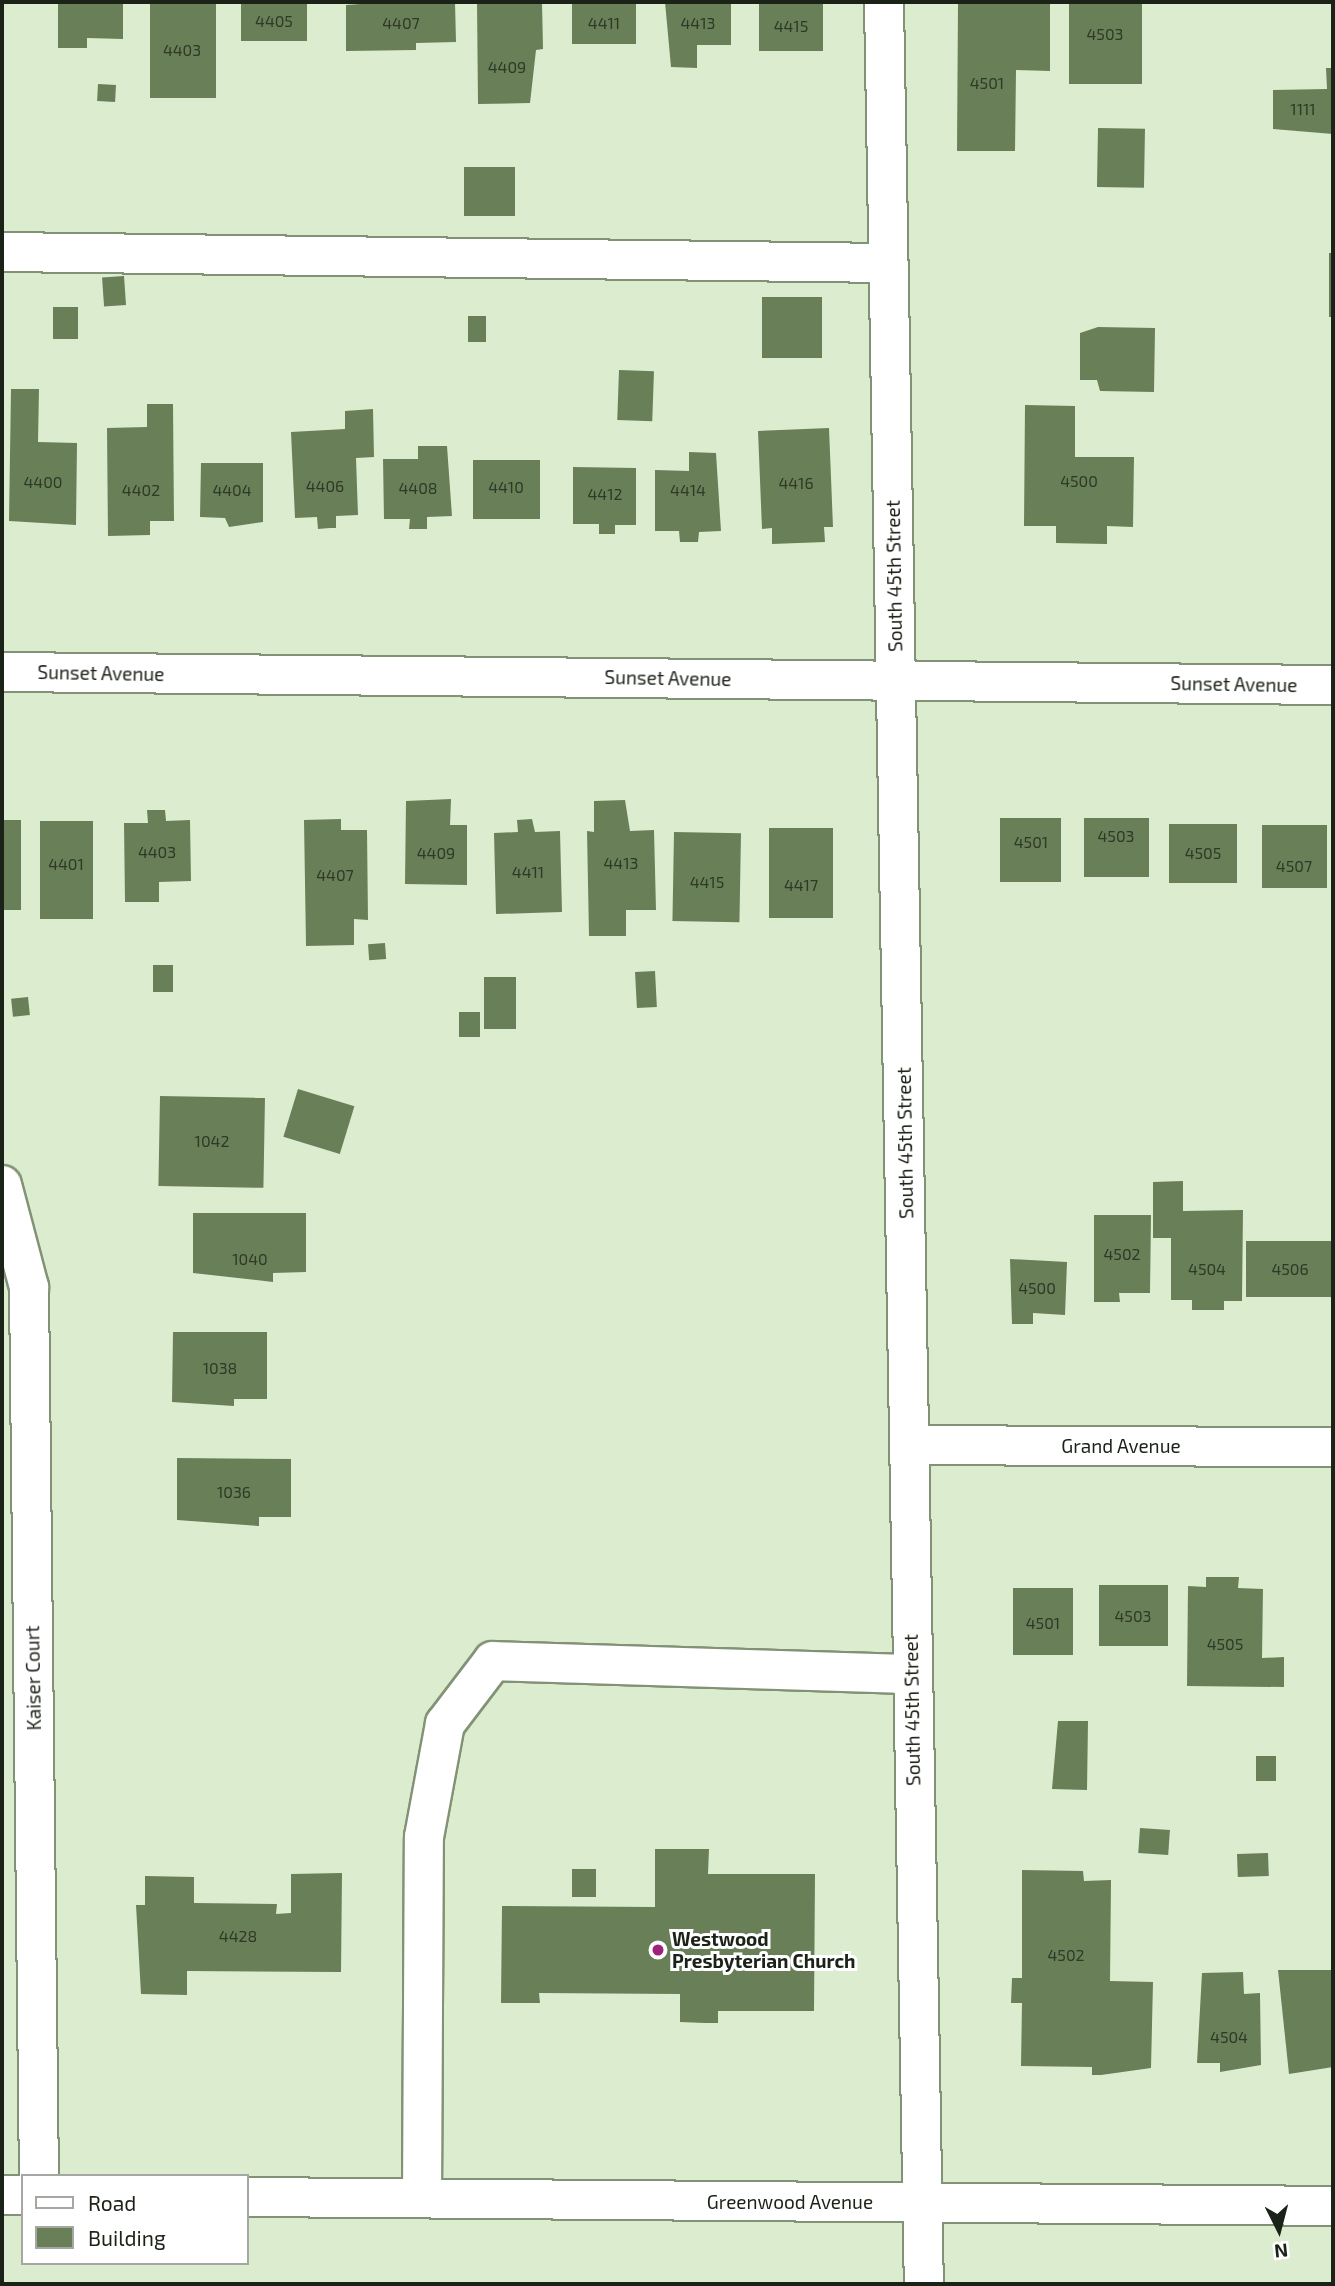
<!DOCTYPE html>
<html>
<head>
<meta charset="utf-8">
<style>
  body { margin:0 }
  #map { position:relative; width:1335px; height:2286px; overflow:hidden; background:#dbedce; font-family:"Exo 2",sans-serif }
  div>[style] { position:absolute }
  .building>* { inset:0; background:#687f58; transform-origin:0 0 }
  .roads { filter:drop-shadow(2px 0 #829276) drop-shadow(-2px 0 #829276) drop-shadow(0 2px #829276) drop-shadow(0 -2px #829276) }
  .minor>* { height:38px; margin:-19px; padding:0 19px; transform-origin:19px; border-radius:19px; background:#fff }
  .dots>* { width:19px; height:19px; translate:-50% -50%; box-sizing:border-box; border:4px solid #fff; border-radius:50% }
  span { translate:-50% -50%; white-space:nowrap; text-align:center; line-height:1.15; -webkit-text-stroke:6px #fff; paint-order:stroke }
  .number-label { font-size:16px; color:#2e3927 }
  .number-label span { -webkit-text-stroke-width:0 }
  .street-label { font-size:19px; color:#1b2217 }
  .poi-label { font-size:19px; color:#1b2217; font-weight:700 }
  .left { translate:0 -50%; text-align:left }
  .frame { position:absolute; inset:0; border:4px solid #1b2217; pointer-events:none }
  .legend { position:absolute; left:21px; top:2174px; width:228px; height:91px; box-sizing:border-box; background:#fff; border:2px solid #a4a7a2; margin:0; padding:9px 12px; list-style:none; font-size:21px; color:#1b2217 }
  .legend li { display:flex; align-items:center; gap:14px; height:35px }
  .legend b { width:35px; border:2px solid #a4a7a2 }
  .north { position:absolute; left:1244px; top:2195px; width:70px; height:70px; -webkit-text-stroke:5px #fff; paint-order:stroke; rotate:174deg; font-size:19px; font-weight:700; line-height:28px; text-align:center; color:#1b2217 }
  .north::after { content:''; display:block; margin:auto; width:24px; height:32px; background:#1b2217; clip-path:polygon(50% 0,100% 100%,50% 72%,0 100%) }
</style>
</head>
<body>
<div id="map">
  <div class="building">
    <i style="clip-path:polygon(58px 2px,123px 2px,123px 39px,87px 38px,87px 48px,58px 48px)"></i>
    <i style="left:150px;top:2px;width:66px;height:96px"></i>
    <i style="left:241px;top:2px;width:66px;height:39px"></i>
    <i style="clip-path:polygon(388px 2px,455px 2px,456px 42px,416px 43px,416px 50px,346px 51px,346px 5px)"></i>
    <i style="clip-path:polygon(477px 2px,542px 2px,543px 49px,536px 50px,530px 103px,478px 104px)"></i>
    <i style="left:572px;top:2px;width:64px;height:42px"></i>
    <i style="clip-path:polygon(665px 2px,731px 2px,731px 45px,697px 45px,697px 68px,671px 67px)"></i>
    <i style="left:759px;top:2px;width:64px;height:49px"></i>
    <i style="clip-path:polygon(958px 2px,1050px 2px,1050px 71px,1016px 70px,1015px 151px,957px 151px)"></i>
    <i style="left:1069px;top:2px;width:73px;height:82px"></i>
    <i style="clip-path:polygon(1326px 68px,1333px 68px,1333px 134px,1273px 129px,1273px 90px,1327px 89px)"></i>
    <i style="left:98px;top:84px;width:18px;height:17px;rotate:3deg"></i>
    <i style="left:1098px;top:128px;width:47px;height:59px;rotate:1deg"></i>
    <i style="left:464px;top:167px;width:51px;height:49px"></i>
    <i style="left:1329px;top:253px;width:4px;height:64px"></i>
    <i style="left:124px;top:276px;width:29px;height:22px;rotate:86deg"></i>
    <i style="left:762px;top:297px;width:60px;height:61px"></i>
    <i style="left:78px;top:307px;width:32px;height:25px;rotate:90deg"></i>
    <i style="left:468px;top:316px;width:18px;height:26px"></i>
    <i style="clip-path:polygon(1098px 327px,1155px 328px,1154px 392px,1100px 391px,1097px 380px,1080px 380px,1080px 333px)"></i>
    <i style="left:619px;top:370px;width:35px;height:50px;rotate:2deg"></i>
    <i style="clip-path:polygon(11px 389px,39px 389px,38px 442px,77px 443px,76px 525px,9px 521px)"></i>
    <i style="clip-path:polygon(147px 404px,173px 404px,174px 521px,150px 521px,150px 535px,108px 536px,107px 428px,147px 427px)"></i>
    <i style="clip-path:polygon(1025px 405px,1075px 406px,1075px 457px,1134px 457px,1133px 527px,1107px 526px,1107px 544px,1056px 543px,1056px 526px,1024px 526px)"></i>
    <i style="clip-path:polygon(373px 409px,374px 457px,356px 458px,358px 515px,336px 516px,336px 528px,330px 528px,318px 529px,317px 517px,295px 518px,291px 432px,345px 429px,345px 411px)"></i>
    <i style="clip-path:polygon(829px 428px,833px 527px,824px 527px,825px 542px,772px 544px,772px 528px,762px 529px,758px 431px)"></i>
    <i style="clip-path:polygon(418px 446px,447px 446px,452px 516px,427px 517px,427px 529px,409px 529px,410px 519px,384px 519px,383px 459px,418px 459px)"></i>
    <i style="clip-path:polygon(689px 452px,716px 453px,721px 531px,699px 532px,698px 542px,680px 542px,679px 531px,655px 531px,655px 470px,689px 471px)"></i>
    <i style="left:473px;top:460px;width:67px;height:59px"></i>
    <i style="clip-path:polygon(201px 463px,263px 463px,263px 522px,229px 527px,225px 518px,200px 517px)"></i>
    <i style="clip-path:polygon(573px 467px,636px 468px,636px 525px,615px 525px,615px 534px,599px 534px,599px 524px,573px 524px)"></i>
    <i style="clip-path:polygon(451px 799px,450px 825px,467px 825px,467px 885px,405px 884px,406px 801px)"></i>
    <i style="clip-path:polygon(625px 800px,630px 831px,654px 830px,656px 910px,626px 910px,626px 936px,589px 936px,587px 831px,594px 832px,594px 801px)"></i>
    <i style="clip-path:polygon(147px 810px,165px 810px,166px 821px,190px 820px,191px 881px,159px 882px,159px 902px,125px 902px,124px 823px,148px 823px)"></i>
    <i style="left:1000px;top:818px;width:61px;height:64px"></i>
    <i style="left:1084px;top:818px;width:65px;height:59px"></i>
    <i style="clip-path:polygon(341px 819px,341px 830px,367px 830px,368px 920px,354px 919px,354px 945px,306px 946px,304px 820px)"></i>
    <i style="clip-path:polygon(532px 819px,535px 832px,560px 831px,562px 912px,496px 914px,494px 833px,518px 832px,517px 820px)"></i>
    <i style="left:2px;top:820px;width:19px;height:90px"></i>
    <i style="left:40px;top:821px;width:53px;height:98px"></i>
    <i style="left:1169px;top:824px;width:68px;height:59px"></i>
    <i style="left:1262px;top:825px;width:65px;height:63px"></i>
    <i style="left:769px;top:828px;width:64px;height:90px"></i>
    <i style="left:674px;top:832px;width:67px;height:89px;rotate:1deg"></i>
    <i style="left:385px;top:943px;width:16px;height:17px;rotate:86deg"></i>
    <i style="left:153px;top:965px;width:20px;height:27px"></i>
    <i style="left:655px;top:971px;width:36px;height:20px;rotate:87deg"></i>
    <i style="left:484px;top:977px;width:32px;height:52px"></i>
    <i style="left:28px;top:997px;width:18px;height:17px;rotate:84deg"></i>
    <i style="left:459px;top:1012px;width:21px;height:25px"></i>
    <i style="left:298px;top:1089px;width:59px;height:50px;rotate:17deg"></i>
    <i style="left:160px;top:1096px;width:105px;height:90px;rotate:1deg"></i>
    <i style="clip-path:polygon(1183px 1181px,1183px 1211px,1243px 1210px,1242px 1301px,1224px 1301px,1224px 1310px,1192px 1310px,1192px 1300px,1171px 1300px,1171px 1238px,1153px 1238px,1153px 1182px)"></i>
    <i style="clip-path:polygon(193px 1213px,306px 1213px,306px 1272px,273px 1273px,273px 1282px,193px 1273px)"></i>
    <i style="clip-path:polygon(1094px 1215px,1151px 1215px,1150px 1293px,1119px 1293px,1120px 1302px,1094px 1302px)"></i>
    <i style="left:1246px;top:1241px;width:87px;height:56px"></i>
    <i style="clip-path:polygon(1010px 1259px,1067px 1262px,1065px 1315px,1033px 1313px,1033px 1324px,1012px 1324px)"></i>
    <i style="clip-path:polygon(173px 1332px,267px 1332px,267px 1399px,234px 1399px,234px 1406px,172px 1402px)"></i>
    <i style="clip-path:polygon(177px 1458px,291px 1459px,291px 1517px,259px 1517px,259px 1526px,177px 1520px)"></i>
    <i style="clip-path:polygon(1206px 1577px,1239px 1577px,1238px 1588px,1263px 1589px,1262px 1658px,1284px 1657px,1284px 1687px,1187px 1686px,1188px 1586px,1206px 1587px)"></i>
    <i style="left:1099px;top:1585px;width:69px;height:61px"></i>
    <i style="left:1013px;top:1588px;width:60px;height:67px"></i>
    <i style="clip-path:polygon(1058px 1721px,1088px 1721px,1087px 1790px,1052px 1789px)"></i>
    <i style="left:1276px;top:1756px;width:25px;height:20px;rotate:90deg"></i>
    <i style="left:1140px;top:1828px;width:30px;height:25px;rotate:4deg"></i>
    <i style="clip-path:polygon(655px 1849px,709px 1849px,708px 1874px,815px 1874px,814px 2011px,718px 2011px,718px 2023px,705px 2023px,680px 2022px,680px 1994px,539px 1993px,540px 2003px,501px 2003px,502px 1906px,655px 1907px)"></i>
    <i style="left:1268px;top:1853px;width:23px;height:31px;rotate:88deg"></i>
    <i style="left:572px;top:1869px;width:24px;height:28px"></i>
    <i style="clip-path:polygon(1022px 1870px,1083px 1871px,1084px 1881px,1111px 1880px,1110px 1981px,1153px 1982px,1151px 2068px,1101px 2075px,1092px 2075px,1092px 2067px,1021px 2066px,1022px 2003px,1011px 2003px,1012px 1978px,1022px 1978px)"></i>
    <i style="clip-path:polygon(342px 1873px,341px 1972px,187px 1971px,187px 1995px,141px 1994px,136px 1905px,145px 1905px,145px 1876px,194px 1877px,194px 1903px,277px 1904px,276px 1914px,291px 1913px,291px 1874px)"></i>
    <i style="clip-path:polygon(1278px 1970px,1333px 1970px,1333px 2067px,1289px 2074px)"></i>
    <i style="clip-path:polygon(1243px 1972px,1244px 1994px,1260px 1993px,1261px 2065px,1220px 2072px,1220px 2063px,1197px 2063px,1202px 1973px)"></i>
  </div>
  <div class="roads">
    <div class="minor">
      <i style="left:884px;top:2px;width:2282px;rotate:89deg"></i>
      <i style="left:2px;top:252px;width:886px;rotate:0.71deg"></i>
      <i style="left:2px;top:672px;width:1331px;rotate:0.56deg"></i>
      <i style="left:2px;top:1185px;width:106px;rotate:75.2deg"></i>
      <i style="left:29px;top:1287px;width:889px;rotate:89.36deg"></i>
      <i style="left:909px;top:1445px;width:424px;rotate:0.3deg"></i>
      <i style="left:2px;top:2195px;width:21px"></i>
      <i style="left:247px;top:2197px;width:1086px;rotate:0.47deg"></i>
      <i style="left:422px;top:2198px;width:361px;rotate:-89.7deg"></i>
      <i style="left:424px;top:1837px;width:115px;rotate:-79.5deg"></i>
      <i style="left:445px;top:1724px;width:79px;rotate:-52.7deg"></i>
      <i style="left:493px;top:1661px;width:419px;rotate:1.8deg"></i>
    </div>
  </div>
  <div class="dots">
    <i style="left:658px;top:1950px;background:#9d227a"></i>
  </div>
  <div class="number-label">
    <span style="left:274px;top:21px">4405</span>
    <span style="left:401px;top:23px">4407</span>
    <span style="left:604px;top:23px">4411</span>
    <span style="left:698px;top:23px">4413</span>
    <span style="left:791px;top:26px">4415</span>
    <span style="left:1105px;top:34px">4503</span>
    <span style="left:182px;top:50px">4403</span>
    <span style="left:507px;top:67px">4409</span>
    <span style="left:987px;top:83px">4501</span>
    <span style="left:1303px;top:109px">1111</span>
    <span style="left:1079px;top:481px">4500</span>
    <span style="left:43px;top:482px">4400</span>
    <span style="left:796px;top:483px">4416</span>
    <span style="left:325px;top:486px">4406</span>
    <span style="left:506px;top:487px">4410</span>
    <span style="left:418px;top:488px">4408</span>
    <span style="left:141px;top:490px">4402</span>
    <span style="left:232px;top:490px">4404</span>
    <span style="left:688px;top:490px">4414</span>
    <span style="left:605px;top:494px">4412</span>
    <span style="left:1116px;top:836px">4503</span>
    <span style="left:1031px;top:842px">4501</span>
    <span style="left:157px;top:852px">4403</span>
    <span style="left:436px;top:853px">4409</span>
    <span style="left:1203px;top:853px">4505</span>
    <span style="left:621px;top:863px">4413</span>
    <span style="left:66px;top:864px">4401</span>
    <span style="left:1294px;top:866px">4507</span>
    <span style="left:528px;top:872px">4411</span>
    <span style="left:335px;top:875px">4407</span>
    <span style="left:707px;top:882px">4415</span>
    <span style="left:801px;top:885px">4417</span>
    <span style="left:212px;top:1141px">1042</span>
    <span style="left:1122px;top:1254px">4502</span>
    <span style="left:250px;top:1259px">1040</span>
    <span style="left:1207px;top:1269px">4504</span>
    <span style="left:1290px;top:1269px">4506</span>
    <span style="left:1037px;top:1288px">4500</span>
    <span style="left:220px;top:1368px">1038</span>
    <span style="left:234px;top:1492px">1036</span>
    <span style="left:1133px;top:1616px">4503</span>
    <span style="left:1043px;top:1623px">4501</span>
    <span style="left:1225px;top:1644px">4505</span>
    <span style="left:238px;top:1936px">4428</span>
    <span style="left:1066px;top:1955px">4502</span>
    <span style="left:1229px;top:2037px">4504</span>
  </div>
  <div class="street-label">
    <span style="left:894px;top:576px;rotate:-91deg">South 45th Street</span>
    <span style="left:101px;top:673px;rotate:1deg">Sunset Avenue</span>
    <span style="left:668px;top:678px;rotate:1deg">Sunset Avenue</span>
    <span style="left:1234px;top:684px;rotate:1deg">Sunset Avenue</span>
    <span style="left:905px;top:1143px;rotate:-91deg">South 45th Street</span>
    <span style="left:1121px;top:1446px">Grand Avenue</span>
    <span style="left:33px;top:1678px;rotate:-91deg">Kaiser Court</span>
    <span style="left:912px;top:1710px;rotate:-91deg">South 45th Street</span>
    <span style="left:790px;top:2202px">Greenwood Avenue</span>
  </div>
  <div class="poi-label">
    <span class="left" style="left:672px;top:1950px">Westwood<br>Presbyterian Church</span>
  </div>
  <div class="frame"></div>
  <ul class="legend">
  <li><b style="height:9px;background:#fff"></b>Road</li>
  <li><b style="height:19px;background:#687f58"></b>Building</li>
  </ul>
  <div class="north">N</div>
</div>
</body>
</html>
